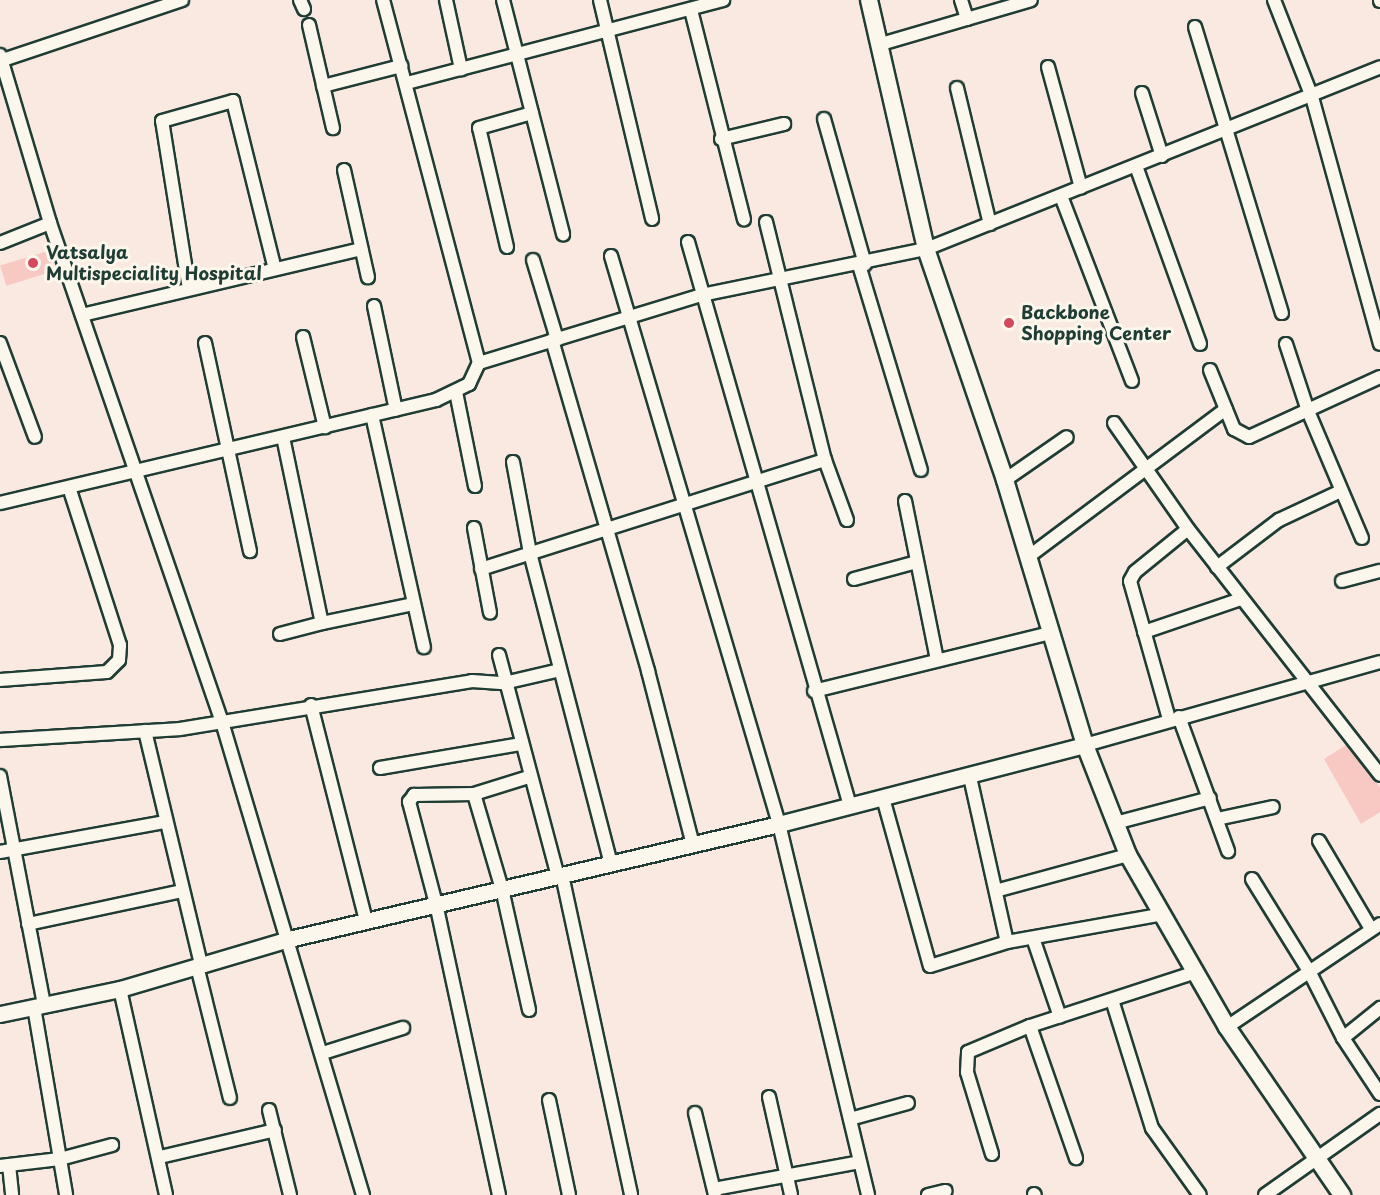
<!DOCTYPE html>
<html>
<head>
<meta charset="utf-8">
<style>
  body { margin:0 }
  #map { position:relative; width:1380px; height:1195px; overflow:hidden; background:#fae9e0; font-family:"Playpen Sans",sans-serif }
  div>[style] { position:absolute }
  .building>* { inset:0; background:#f8c8c3; transform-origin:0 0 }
  .roads { filter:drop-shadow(2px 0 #1f3d34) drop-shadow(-2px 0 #1f3d34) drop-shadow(0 2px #1f3d34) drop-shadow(0 -2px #1f3d34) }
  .minor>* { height:12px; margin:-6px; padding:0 6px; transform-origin:6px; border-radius:6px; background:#fbf7ec }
  .tertiary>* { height:15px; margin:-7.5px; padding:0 7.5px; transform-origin:7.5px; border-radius:7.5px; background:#fbf7ec }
  .secondary>* { height:16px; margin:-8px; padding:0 8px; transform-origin:8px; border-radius:8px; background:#fbf7ec }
  .dots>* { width:16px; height:16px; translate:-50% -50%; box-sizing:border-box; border:3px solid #fbf7ec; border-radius:50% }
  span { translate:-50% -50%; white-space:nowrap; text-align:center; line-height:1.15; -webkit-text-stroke:6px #fbf7ec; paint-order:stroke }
  .poi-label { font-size:18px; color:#1f3d34; font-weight:700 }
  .left { translate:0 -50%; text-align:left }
</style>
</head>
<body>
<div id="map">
  <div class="building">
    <i style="left:48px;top:251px;width:21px;height:50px;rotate:73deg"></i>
    <i style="clip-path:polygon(1346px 745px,1380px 787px,1380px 812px,1361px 824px,1324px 759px)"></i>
  </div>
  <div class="roads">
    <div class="minor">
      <i style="left:300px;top:0;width:10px;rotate:66deg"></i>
      <i style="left:446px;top:0;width:71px;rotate:77.7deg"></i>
      <i style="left:503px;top:0;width:242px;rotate:75.6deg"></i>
      <i style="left:600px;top:0;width:225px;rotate:76.6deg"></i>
      <i style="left:961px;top:0;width:20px;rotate:72deg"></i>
      <i style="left:1274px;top:0;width:104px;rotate:68.6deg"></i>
      <i style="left:1312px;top:97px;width:256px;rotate:74.6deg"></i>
      <i style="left:1380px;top:0;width:1px;rotate:90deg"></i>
      <i style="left:691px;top:10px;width:216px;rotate:75.8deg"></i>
      <i style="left:309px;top:25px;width:106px;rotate:76.9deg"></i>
      <i style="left:1195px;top:27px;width:299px;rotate:73.1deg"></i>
      <i style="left:881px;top:44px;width:156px;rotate:-16.3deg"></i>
      <i style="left:0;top:55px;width:175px;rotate:73.4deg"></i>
      <i style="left:50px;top:223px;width:528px;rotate:70.98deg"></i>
      <i style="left:222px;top:722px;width:494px;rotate:73.4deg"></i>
      <i style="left:0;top:61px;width:192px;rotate:-18.5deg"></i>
      <i style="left:1048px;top:67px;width:125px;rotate:74.7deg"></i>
      <i style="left:407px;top:83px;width:327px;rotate:-14.7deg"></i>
      <i style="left:323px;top:86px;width:81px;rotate:-14.4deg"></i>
      <i style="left:957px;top:88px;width:140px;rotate:76.4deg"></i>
      <i style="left:1142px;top:93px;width:66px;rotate:72.4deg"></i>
      <i style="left:824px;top:119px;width:151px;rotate:74.2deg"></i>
      <i style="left:721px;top:139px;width:65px;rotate:-13.4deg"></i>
      <i style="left:1136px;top:166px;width:189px;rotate:70.2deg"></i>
      <i style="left:344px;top:170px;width:110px;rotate:77.4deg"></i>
      <i style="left:1061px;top:196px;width:198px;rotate:69deg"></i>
      <i style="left:766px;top:222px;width:245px;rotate:76.1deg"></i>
      <i style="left:825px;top:460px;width:64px;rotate:69.9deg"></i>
      <i style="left:688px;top:242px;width:587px;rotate:73.97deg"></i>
      <i style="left:0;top:243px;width:54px;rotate:-21.8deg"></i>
      <i style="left:507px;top:247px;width:122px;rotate:-103.2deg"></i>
      <i style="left:479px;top:128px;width:55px;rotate:-15.8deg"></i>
      <i style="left:611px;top:256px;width:592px;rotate:73.52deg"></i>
      <i style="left:779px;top:824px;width:382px;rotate:76.5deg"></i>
      <i style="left:533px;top:260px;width:83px;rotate:73.1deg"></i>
      <i style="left:859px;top:265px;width:214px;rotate:73.2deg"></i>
      <i style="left:189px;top:289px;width:170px;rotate:-99.1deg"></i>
      <i style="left:162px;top:121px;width:74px;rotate:-15.7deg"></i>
      <i style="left:233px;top:101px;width:173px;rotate:76deg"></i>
      <i style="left:374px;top:306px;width:106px;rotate:78.1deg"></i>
      <i style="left:82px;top:315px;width:287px;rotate:-13.3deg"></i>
      <i style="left:303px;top:337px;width:93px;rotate:76.3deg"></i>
      <i style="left:552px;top:340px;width:345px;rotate:73.8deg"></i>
      <i style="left:648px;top:671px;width:180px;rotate:75.5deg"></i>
      <i style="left:0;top:343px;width:100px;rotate:69.6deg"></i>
      <i style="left:205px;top:343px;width:213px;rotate:77.8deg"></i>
      <i style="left:1286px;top:344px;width:71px;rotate:71.8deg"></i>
      <i style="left:1308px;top:411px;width:138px;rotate:67deg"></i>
      <i style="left:479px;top:363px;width:233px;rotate:-17deg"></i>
      <i style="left:702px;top:295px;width:229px;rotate:-11.6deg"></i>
      <i style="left:926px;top:249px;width:489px;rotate:-21.8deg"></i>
      <i style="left:1210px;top:370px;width:64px;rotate:67.9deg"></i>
      <i style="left:1234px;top:429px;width:17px;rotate:28deg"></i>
      <i style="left:1249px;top:437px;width:144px;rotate:-24.6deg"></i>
      <i style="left:456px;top:392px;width:96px;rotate:78.6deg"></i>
      <i style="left:372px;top:415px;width:238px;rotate:77.4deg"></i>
      <i style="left:1114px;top:423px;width:129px;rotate:55.1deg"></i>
      <i style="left:1188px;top:529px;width:312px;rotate:52deg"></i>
      <i style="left:283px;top:437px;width:190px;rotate:78.2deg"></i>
      <i style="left:322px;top:623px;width:94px;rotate:-11.7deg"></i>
      <i style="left:513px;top:462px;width:93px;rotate:79.4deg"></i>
      <i style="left:530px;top:553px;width:321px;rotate:75.4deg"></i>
      <i style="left:1005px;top:480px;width:75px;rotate:-34.7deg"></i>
      <i style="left:905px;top:501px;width:161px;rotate:78.6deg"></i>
      <i style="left:0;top:503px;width:448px;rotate:-13.3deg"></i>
      <i style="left:436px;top:400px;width:37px;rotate:-26deg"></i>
      <i style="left:469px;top:384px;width:23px;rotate:-65deg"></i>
      <i style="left:479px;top:363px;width:375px;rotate:-104.8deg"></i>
      <i style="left:474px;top:528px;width:86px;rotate:79.3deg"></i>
      <i style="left:1028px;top:557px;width:247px;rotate:-36.8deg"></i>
      <i style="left:1217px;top:567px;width:78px;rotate:-37.2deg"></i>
      <i style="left:1279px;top:520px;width:68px;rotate:-25.1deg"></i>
      <i style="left:481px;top:569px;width:361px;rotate:-17.6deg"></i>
      <i style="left:854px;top:579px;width:65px;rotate:-15.1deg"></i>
      <i style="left:1342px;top:581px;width:39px;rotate:-15deg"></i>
      <i style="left:1144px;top:632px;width:102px;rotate:-18.8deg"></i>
      <i style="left:280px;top:634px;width:43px;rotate:-14.7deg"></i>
      <i style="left:499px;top:655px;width:229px;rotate:75.1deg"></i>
      <i style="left:0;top:680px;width:107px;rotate:-4.3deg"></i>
      <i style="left:107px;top:672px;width:17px;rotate:-45deg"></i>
      <i style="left:119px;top:660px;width:15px;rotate:-86deg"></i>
      <i style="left:120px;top:645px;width:166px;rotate:-107.9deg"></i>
      <i style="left:814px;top:691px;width:243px;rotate:-13.8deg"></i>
      <i style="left:311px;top:705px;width:223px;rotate:75.7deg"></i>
      <i style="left:1179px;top:717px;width:143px;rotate:69.9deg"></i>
      <i style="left:1169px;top:719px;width:143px;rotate:-105.8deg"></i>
      <i style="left:1130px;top:581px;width:10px;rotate:-61deg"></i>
      <i style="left:1135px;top:572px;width:68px;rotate:-39.1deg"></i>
      <i style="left:145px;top:731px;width:241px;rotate:76.5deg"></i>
      <i style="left:0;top:740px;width:180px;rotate:-3.5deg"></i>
      <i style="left:180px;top:729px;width:296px;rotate:-9.3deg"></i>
      <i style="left:472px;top:681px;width:32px;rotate:4deg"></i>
      <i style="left:504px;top:683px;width:57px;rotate:-13.1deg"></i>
      <i style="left:1085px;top:745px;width:306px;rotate:-15.7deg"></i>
      <i style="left:380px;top:768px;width:142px;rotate:-9.7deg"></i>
      <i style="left:0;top:776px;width:233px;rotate:79.1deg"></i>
      <i style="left:970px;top:777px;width:169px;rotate:77.4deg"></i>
      <i style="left:474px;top:794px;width:99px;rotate:73.6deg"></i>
      <i style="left:502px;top:889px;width:124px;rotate:77.4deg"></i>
      <i style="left:883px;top:798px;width:174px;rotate:74.4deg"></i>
      <i style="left:930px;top:966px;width:81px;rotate:-17.3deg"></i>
      <i style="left:1007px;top:942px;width:153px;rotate:-10.1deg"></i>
      <i style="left:1217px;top:819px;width:57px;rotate:-12.1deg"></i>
      <i style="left:1115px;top:823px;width:98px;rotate:-14.7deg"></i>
      <i style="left:1319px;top:841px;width:102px;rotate:59.4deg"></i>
      <i style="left:0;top:852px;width:168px;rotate:-10.3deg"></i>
      <i style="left:562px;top:875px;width:327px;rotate:77.8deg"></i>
      <i style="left:1252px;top:879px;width:108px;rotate:58.2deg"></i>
      <i style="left:1309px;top:971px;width:75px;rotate:63.1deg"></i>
      <i style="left:1343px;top:1038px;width:67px;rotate:56.5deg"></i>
      <i style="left:999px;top:890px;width:134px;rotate:-15.2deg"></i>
      <i style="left:28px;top:924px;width:157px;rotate:-12.1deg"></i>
      <i style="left:1033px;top:938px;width:83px;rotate:71.1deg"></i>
      <i style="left:197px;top:966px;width:136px;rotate:76deg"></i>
      <i style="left:120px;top:989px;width:211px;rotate:77.4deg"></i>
      <i style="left:1113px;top:1003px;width:131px;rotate:72.7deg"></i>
      <i style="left:1152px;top:1128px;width:82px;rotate:54.4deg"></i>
      <i style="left:34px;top:1007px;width:191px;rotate:80.3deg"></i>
      <i style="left:1030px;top:1026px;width:140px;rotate:70.8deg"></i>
      <i style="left:1227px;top:1027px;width:184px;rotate:-33.9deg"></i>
      <i style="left:1343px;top:1038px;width:48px;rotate:-39deg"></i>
      <i style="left:323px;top:1053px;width:84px;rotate:-17.4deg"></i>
      <i style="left:769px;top:1097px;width:100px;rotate:77.3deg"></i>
      <i style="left:549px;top:1100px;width:97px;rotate:78.1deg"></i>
      <i style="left:269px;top:1110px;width:88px;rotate:76.1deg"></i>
      <i style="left:695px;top:1113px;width:84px;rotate:76.3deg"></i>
      <i style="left:850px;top:1119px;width:60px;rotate:-15.4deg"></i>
      <i style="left:992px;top:1154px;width:86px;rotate:-107deg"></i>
      <i style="left:967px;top:1072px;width:20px;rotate:-87deg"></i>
      <i style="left:968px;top:1052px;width:67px;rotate:-22.8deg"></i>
      <i style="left:1030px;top:1026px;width:171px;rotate:-18deg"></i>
      <i style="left:160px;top:1157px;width:118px;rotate:-13.2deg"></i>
      <i style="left:9px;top:1165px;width:30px;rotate:84deg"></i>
      <i style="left:0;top:1166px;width:60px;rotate:-6.7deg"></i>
      <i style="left:60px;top:1159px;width:54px;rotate:-15.1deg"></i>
      <i style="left:714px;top:1189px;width:148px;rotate:-10.5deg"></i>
      <i style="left:1034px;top:1194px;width:1px;rotate:45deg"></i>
      <i style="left:499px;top:1195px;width:298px;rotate:-102.2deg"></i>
      <i style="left:436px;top:904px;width:106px;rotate:-104.8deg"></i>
      <i style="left:409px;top:802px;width:9px;rotate:-54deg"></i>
      <i style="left:414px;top:795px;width:60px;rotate:-1deg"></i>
      <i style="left:474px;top:794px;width:58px;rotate:-17.2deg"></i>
      <i style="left:928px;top:1195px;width:18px;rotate:-13deg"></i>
      <i style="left:1265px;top:1195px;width:141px;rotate:-35.2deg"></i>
    </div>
    <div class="tertiary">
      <i style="left:0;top:1014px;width:123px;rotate:-11.8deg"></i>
      <i style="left:120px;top:989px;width:176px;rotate:-16.5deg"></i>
      <i style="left:289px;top:939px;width:503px;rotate:-13.21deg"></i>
      <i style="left:779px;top:824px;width:316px;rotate:-14.5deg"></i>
    </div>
    <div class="secondary">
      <i style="left:869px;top:0;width:255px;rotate:77.1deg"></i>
      <i style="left:926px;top:249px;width:244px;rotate:71.1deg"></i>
      <i style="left:1005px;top:480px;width:277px;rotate:73.2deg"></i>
      <i style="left:1085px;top:745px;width:118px;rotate:68.6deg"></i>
      <i style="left:1128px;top:855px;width:198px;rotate:60.1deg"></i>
      <i style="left:1227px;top:1027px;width:204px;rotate:55.6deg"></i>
    </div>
  </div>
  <div class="dots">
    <i style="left:33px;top:263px;background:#d1495b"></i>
    <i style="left:1009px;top:323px;background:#d1495b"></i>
  </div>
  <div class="poi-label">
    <span class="left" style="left:46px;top:263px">Vatsalya<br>Multispeciality Hospital</span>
    <span class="left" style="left:1021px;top:323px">Backbone<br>Shopping Center</span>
  </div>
</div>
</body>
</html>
